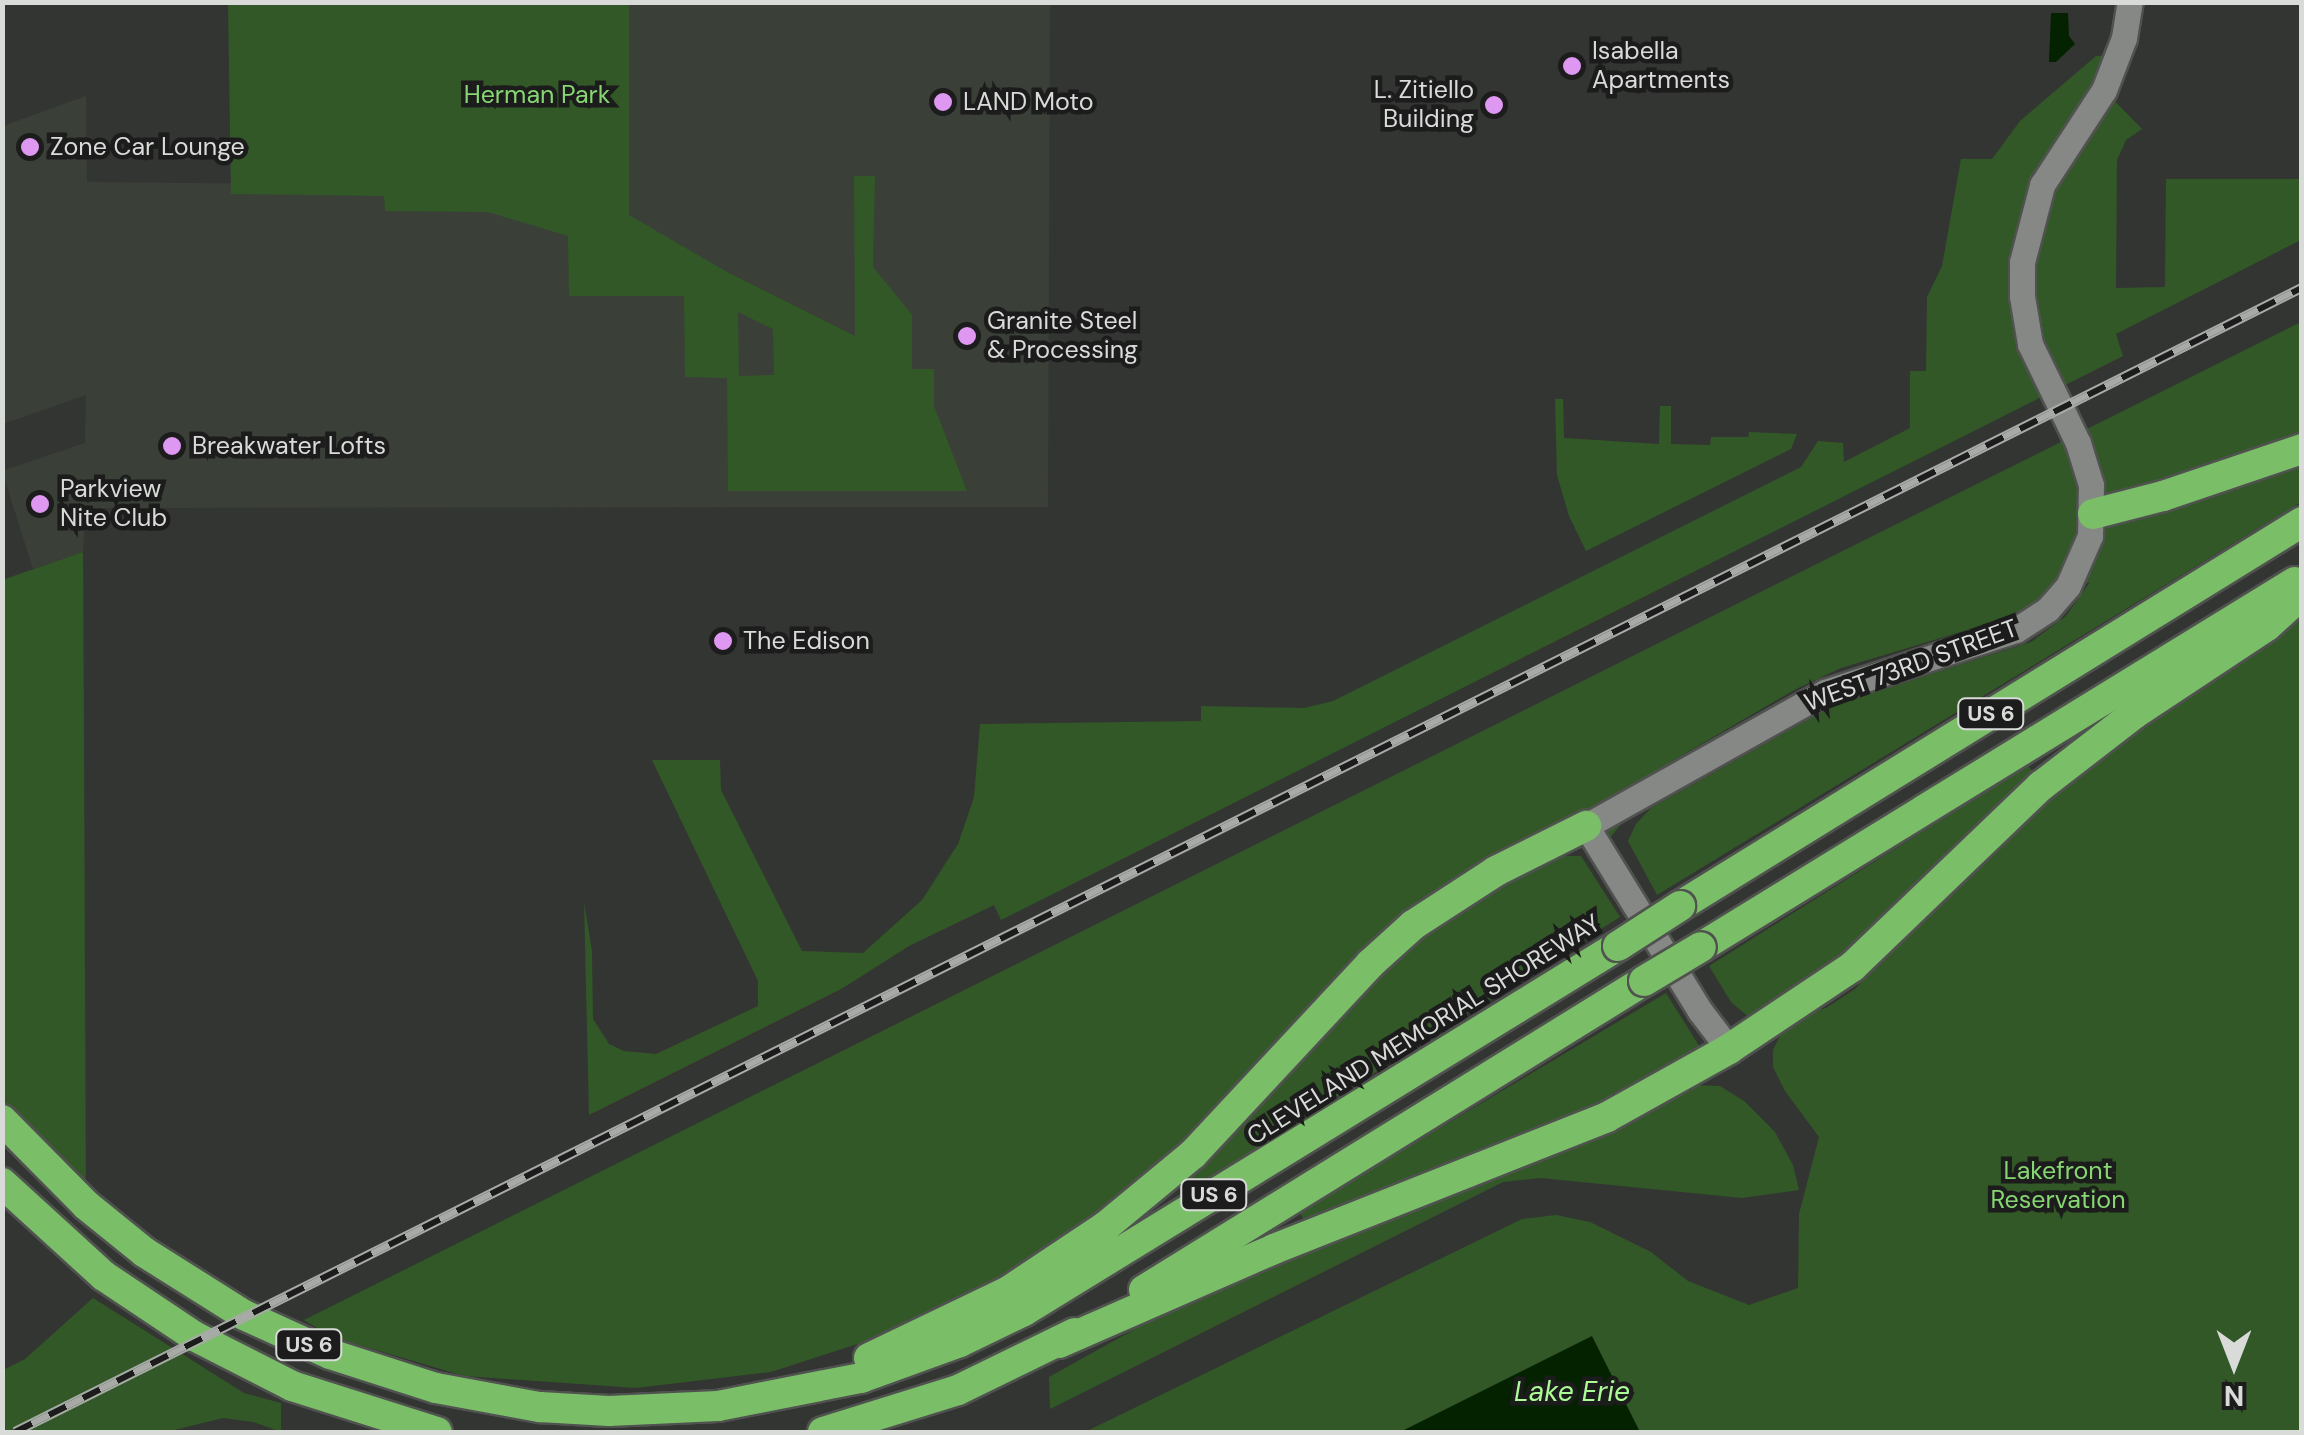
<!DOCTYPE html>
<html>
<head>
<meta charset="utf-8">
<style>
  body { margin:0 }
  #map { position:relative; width:2304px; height:1435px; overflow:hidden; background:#333532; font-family:"DM Sans",sans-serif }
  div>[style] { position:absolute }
  .built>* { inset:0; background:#3a4038 }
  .green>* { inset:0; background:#325827 }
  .water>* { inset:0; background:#042200 }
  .roads { filter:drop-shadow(2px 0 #50524f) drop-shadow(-2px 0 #50524f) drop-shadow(0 2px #50524f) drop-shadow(0 -2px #50524f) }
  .minor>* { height:25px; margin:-12.5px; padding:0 12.5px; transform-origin:12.5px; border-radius:12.5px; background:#858885 }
  .highway>* { height:30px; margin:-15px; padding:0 15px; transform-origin:15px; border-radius:15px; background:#7abf68 }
  .rail>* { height:10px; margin-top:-5px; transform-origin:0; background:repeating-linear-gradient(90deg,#1b1c1b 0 19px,#a8aaa7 0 38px); box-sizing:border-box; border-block:2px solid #a8aaa7 }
  .bridges { filter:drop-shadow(2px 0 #50524f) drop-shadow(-2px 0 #50524f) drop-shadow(0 2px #50524f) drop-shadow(0 -2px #50524f) }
  .highway-bridge>* { height:30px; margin:-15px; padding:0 15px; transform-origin:15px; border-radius:15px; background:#7abf68 }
  .dots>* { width:28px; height:28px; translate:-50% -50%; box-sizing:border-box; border:5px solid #1b1c1b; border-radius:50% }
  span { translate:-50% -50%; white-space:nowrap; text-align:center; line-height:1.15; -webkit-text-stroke:9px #1b1c1b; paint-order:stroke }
  .shield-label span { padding:2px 8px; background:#1b1c1b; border:2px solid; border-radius:8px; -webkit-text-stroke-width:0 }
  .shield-label { font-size:22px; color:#d9dbd9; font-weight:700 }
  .poi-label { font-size:25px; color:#d9dbd9 }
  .left { translate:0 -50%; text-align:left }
  .right { translate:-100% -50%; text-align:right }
  .park-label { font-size:25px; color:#88d673 }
  .street-label { font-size:25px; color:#d9dbd9 }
  .water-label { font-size:28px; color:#acfb97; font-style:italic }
  .frame { position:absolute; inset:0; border:5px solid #d9dbd9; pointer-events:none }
  .north { position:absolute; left:2184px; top:1315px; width:100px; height:100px; -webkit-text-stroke:8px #1b1c1b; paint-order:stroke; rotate:180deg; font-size:28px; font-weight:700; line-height:40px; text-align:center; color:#d9dbd9 }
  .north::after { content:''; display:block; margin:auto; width:35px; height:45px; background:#d9dbd9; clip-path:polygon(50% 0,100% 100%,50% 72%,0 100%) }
</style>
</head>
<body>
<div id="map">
  <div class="built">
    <i style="clip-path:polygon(628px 3px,1050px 3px,1048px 507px,86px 508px,83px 552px,33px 569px,2px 471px,85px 443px,86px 395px,3px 424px,3px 126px,86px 96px,87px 182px,579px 187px)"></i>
  </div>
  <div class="green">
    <i style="clip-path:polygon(evenodd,228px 3px,629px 3px,629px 215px,727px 272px,855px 336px,854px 176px,875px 176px,873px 267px,912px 315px,912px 369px,934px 369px,934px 406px,967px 491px,728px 491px,727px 378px,685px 377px,684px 296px,569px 296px,568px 236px,488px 212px,385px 211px,384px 196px,231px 194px,228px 3px,738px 312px,773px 329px,774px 375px,739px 376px,738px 312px)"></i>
    <i style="clip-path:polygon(2119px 55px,2104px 90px,2142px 129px,2126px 140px,2117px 160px,2116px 288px,2165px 287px,2166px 179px,2301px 179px,2301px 240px,2116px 334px,2123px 356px,1001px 920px,994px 905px,909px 946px,843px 988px,589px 1115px,584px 902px,592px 951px,593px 1019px,609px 1044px,624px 1051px,656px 1054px,758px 1006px,758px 981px,652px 760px,720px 760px,721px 790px,802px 951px,863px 953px,922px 900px,958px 844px,974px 797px,980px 724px,1201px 721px,1201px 706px,1304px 708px,1333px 701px,1801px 467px,1818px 441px,1843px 443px,1844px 462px,1910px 428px,1910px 371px,1926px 371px,1927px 297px,1942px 266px,1961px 159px,1992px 159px,2020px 121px,2096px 56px)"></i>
    <i style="clip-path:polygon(2301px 322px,2301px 502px,1657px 895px,1628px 841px,1636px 824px,1651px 808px,1832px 706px,2031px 642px,2066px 616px,2090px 582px,1987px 624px,1841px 668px,1796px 689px,1672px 761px,1609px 839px,1574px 824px,1479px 868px,1185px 1148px,1034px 1262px,919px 1324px,771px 1372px,636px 1388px,464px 1376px,332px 1337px,304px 1320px)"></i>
    <i style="clip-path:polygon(1555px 399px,1563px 399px,1564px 438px,1659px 444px,1660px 406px,1671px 406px,1671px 444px,1710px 445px,1711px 437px,1748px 437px,1749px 432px,1797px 434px,1791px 449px,1586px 551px,1569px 516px,1557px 475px)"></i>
    <i style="clip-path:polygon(83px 552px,84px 741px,86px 1205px,3px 1120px,2px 580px)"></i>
    <i style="clip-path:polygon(2301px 615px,2301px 1432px,1085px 1432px,1522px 1219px,1556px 1215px,1590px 1222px,1651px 1252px,1688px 1281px,1749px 1305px,1798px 1288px,1799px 1214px,1819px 1137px,1785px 1091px,1773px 1067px,1773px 1050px,1785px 1026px,1803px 1014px,1826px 1008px,1855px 989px,1940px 895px,2047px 793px)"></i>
    <i style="clip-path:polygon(2028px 765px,2036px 777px,1861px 946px,1752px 1020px,1731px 1002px,1709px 966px)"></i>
    <i style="clip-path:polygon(1558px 856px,1581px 856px,1620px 917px,1184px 1194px,1177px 1180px,1376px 973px,1450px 910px)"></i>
    <i style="clip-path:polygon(1666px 993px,1703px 1052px,1647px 1086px,1307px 1224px,1299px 1212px)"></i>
    <i style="clip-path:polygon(1689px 1085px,1720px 1086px,1744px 1101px,1775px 1132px,1793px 1165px,1799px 1190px,1742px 1198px,1541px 1178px,1503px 1182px,1050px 1409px,1049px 1377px,1189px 1299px)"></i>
    <i style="clip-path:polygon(93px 1298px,244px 1393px,281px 1403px,281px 1432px,253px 1422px,223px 1418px,166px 1432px,3px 1432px,3px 1370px,25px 1359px)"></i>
  </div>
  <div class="water">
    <i style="clip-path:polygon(2051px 13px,2068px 13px,2069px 36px,2075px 44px,2056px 62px,2049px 62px)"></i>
    <i style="clip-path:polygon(1592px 1336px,1640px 1432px,1400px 1432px)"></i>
  </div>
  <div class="roads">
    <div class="minor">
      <i style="left:1729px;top:1049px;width:48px;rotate:-127.3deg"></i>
      <i style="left:1700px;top:1011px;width:217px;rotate:-121.6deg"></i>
      <i style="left:1586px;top:826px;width:274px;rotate:-29.3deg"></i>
      <i style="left:1825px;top:692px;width:201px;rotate:-18deg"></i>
      <i style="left:2016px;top:630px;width:38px;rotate:-33deg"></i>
      <i style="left:2048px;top:609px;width:30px;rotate:-49deg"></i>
      <i style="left:2068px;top:586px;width:55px;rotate:-66.3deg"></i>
      <i style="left:2090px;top:536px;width:51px;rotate:-88.9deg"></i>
      <i style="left:2091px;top:485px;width:44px;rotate:-107.2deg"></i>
      <i style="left:2078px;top:443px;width:110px;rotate:-115.9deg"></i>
      <i style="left:2030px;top:344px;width:49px;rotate:-99.5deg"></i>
      <i style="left:2022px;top:296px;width:34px;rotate:-90deg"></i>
      <i style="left:2022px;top:262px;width:80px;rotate:-75.4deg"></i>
      <i style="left:2042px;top:185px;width:113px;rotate:-56.9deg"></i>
      <i style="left:2104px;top:90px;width:56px;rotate:-69deg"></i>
      <i style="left:2124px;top:38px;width:36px;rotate:-81deg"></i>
    </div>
    <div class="highway">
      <i style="left:2093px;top:514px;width:72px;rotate:-14.4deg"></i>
      <i style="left:2163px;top:496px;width:147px;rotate:-18.7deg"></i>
      <i style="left:1680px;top:906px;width:731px;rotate:-31.69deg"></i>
      <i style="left:1701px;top:947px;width:697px;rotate:-31.57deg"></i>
      <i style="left:2px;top:1120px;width:120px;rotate:45.3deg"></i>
      <i style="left:86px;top:1205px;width:75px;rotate:39deg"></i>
      <i style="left:144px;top:1252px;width:118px;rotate:32.2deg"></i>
      <i style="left:244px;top:1315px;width:94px;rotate:24.4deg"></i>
      <i style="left:330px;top:1354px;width:111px;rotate:17.8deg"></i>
      <i style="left:436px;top:1388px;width:106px;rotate:10.4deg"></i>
      <i style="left:540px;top:1407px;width:69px;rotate:3.3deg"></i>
      <i style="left:609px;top:1411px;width:109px;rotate:-2.6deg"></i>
      <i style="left:718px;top:1406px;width:146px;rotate:-11.1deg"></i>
      <i style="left:861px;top:1378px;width:105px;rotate:-20deg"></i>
      <i style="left:960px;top:1342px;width:71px;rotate:-25.8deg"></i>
      <i style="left:1024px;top:1311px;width:697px;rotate:-31.57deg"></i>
      <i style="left:2px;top:1183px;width:138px;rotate:42.4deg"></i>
      <i style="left:104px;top:1276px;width:108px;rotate:33.7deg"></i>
      <i style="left:194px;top:1336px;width:110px;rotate:27deg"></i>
      <i style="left:292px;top:1386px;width:152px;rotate:17.6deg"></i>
      <i style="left:1144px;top:1290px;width:588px;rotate:-31.72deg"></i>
      <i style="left:1059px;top:1343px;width:235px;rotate:-23.6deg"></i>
      <i style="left:1274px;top:1249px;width:358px;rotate:-21.6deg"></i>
      <i style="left:1607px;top:1117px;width:140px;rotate:-29.1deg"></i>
      <i style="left:1729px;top:1049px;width:148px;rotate:-33.7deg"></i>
      <i style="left:1852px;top:967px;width:262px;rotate:-43.8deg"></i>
      <i style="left:2041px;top:786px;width:118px;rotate:-37.7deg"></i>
      <i style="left:2134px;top:714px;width:159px;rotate:-33.5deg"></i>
      <i style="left:2267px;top:626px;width:47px;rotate:-42.4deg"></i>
      <i style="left:869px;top:1358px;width:153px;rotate:-25.6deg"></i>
      <i style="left:1007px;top:1292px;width:119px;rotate:-33.7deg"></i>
      <i style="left:1106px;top:1226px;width:113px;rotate:-39.6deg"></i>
      <i style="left:1193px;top:1154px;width:260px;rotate:-47deg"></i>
      <i style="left:1370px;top:964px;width:58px;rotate:-42.2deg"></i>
      <i style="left:1413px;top:925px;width:99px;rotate:-33deg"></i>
      <i style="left:1496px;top:871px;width:101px;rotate:-26.6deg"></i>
      <i style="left:823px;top:1432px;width:141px;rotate:-17.3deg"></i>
      <i style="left:958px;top:1390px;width:130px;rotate:-26deg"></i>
    </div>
  </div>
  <div class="rail">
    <i style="left:15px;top:1432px;width:2557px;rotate:-26.58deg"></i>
  </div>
  <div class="bridges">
    <div class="highway-bridge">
      <i style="left:1618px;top:946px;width:74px;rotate:-32.8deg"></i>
      <i style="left:1644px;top:981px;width:66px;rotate:-30.8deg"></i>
    </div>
  </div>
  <div class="dots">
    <i style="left:1572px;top:66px;background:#df98f1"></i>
    <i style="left:943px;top:102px;background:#df98f1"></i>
    <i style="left:1494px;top:105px;background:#df98f1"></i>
    <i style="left:30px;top:147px;background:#df98f1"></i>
    <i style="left:967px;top:336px;background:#df98f1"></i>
    <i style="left:172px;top:446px;background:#df98f1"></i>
    <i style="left:40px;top:504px;background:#df98f1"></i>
    <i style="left:723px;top:641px;background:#df98f1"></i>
  </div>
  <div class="shield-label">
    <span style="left:1991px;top:714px">US 6</span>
    <span style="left:1214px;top:1195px">US 6</span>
    <span style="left:309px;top:1345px">US 6</span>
  </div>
  <div class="poi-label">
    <span class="left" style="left:1592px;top:66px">Isabella<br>Apartments</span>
    <span class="right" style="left:1474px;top:105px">L. Zitiello<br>Building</span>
    <span class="left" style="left:963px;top:102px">LAND Moto</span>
    <span class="left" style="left:50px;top:147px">Zone Car Lounge</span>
    <span class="left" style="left:987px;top:336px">Granite Steel<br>&amp; Processing</span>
    <span class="left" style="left:192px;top:446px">Breakwater Lofts</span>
    <span class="left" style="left:60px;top:504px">Parkview<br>Nite Club</span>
    <span class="left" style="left:743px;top:641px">The Edison</span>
  </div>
  <div class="park-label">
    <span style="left:537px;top:95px">Herman Park</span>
    <span style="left:2058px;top:1186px">Lakefront<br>Reservation</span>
  </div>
  <div class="street-label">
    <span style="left:1911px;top:666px;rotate:-20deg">WEST 73RD STREET</span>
    <span style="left:1424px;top:1030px;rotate:-32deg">CLEVELAND MEMORIAL SHOREWAY</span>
  </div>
  <div class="water-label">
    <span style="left:1572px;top:1392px">Lake Erie</span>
  </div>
  <div class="frame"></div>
  <div class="north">N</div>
</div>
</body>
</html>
